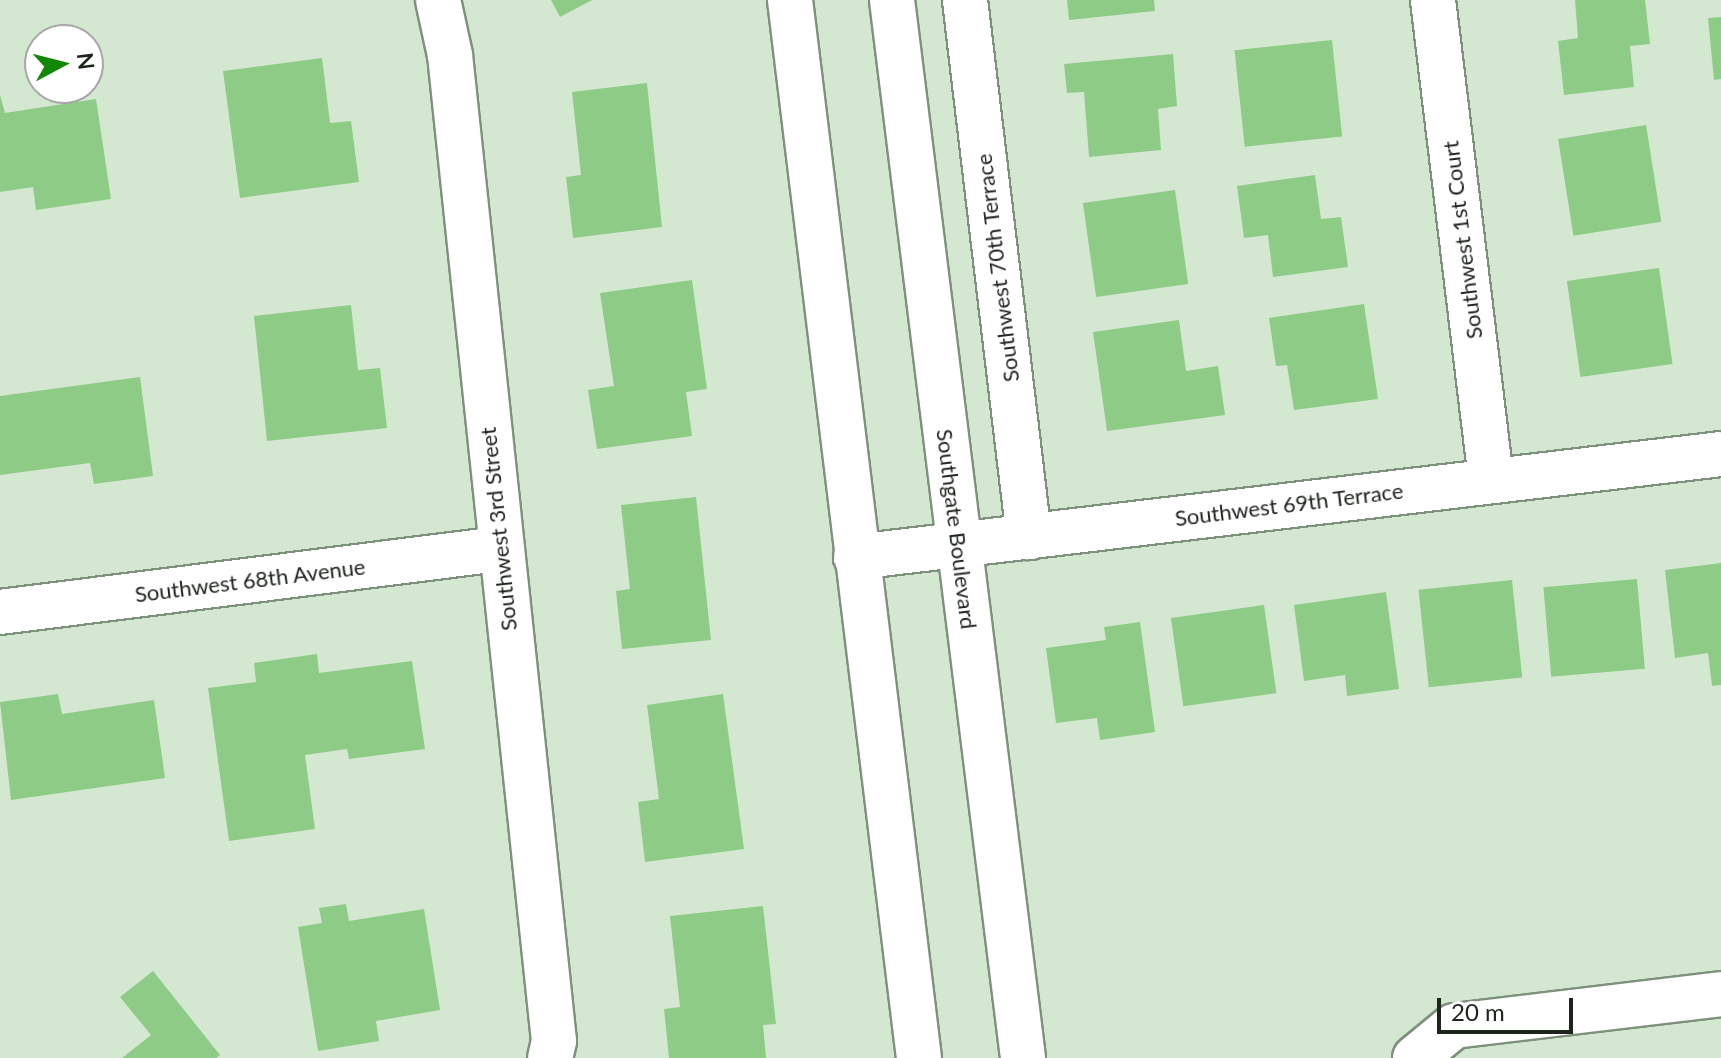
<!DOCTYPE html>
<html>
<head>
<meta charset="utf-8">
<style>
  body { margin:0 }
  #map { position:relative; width:1721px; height:1058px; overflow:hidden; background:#d4e8d1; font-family:Lato,sans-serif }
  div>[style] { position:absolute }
  .building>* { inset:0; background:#8ecb87; transform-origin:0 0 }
  .roads { filter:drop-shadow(2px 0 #7e917c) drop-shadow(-2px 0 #7e917c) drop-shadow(0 2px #7e917c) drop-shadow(0 -2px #7e917c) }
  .street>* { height:44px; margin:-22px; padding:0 22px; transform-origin:22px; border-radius:22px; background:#fff }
  .secondary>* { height:44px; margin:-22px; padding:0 22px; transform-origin:22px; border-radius:22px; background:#fff }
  span { translate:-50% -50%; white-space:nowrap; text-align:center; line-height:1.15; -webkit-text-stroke:6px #fff; paint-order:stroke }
  .street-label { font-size:22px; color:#1d241c }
  .north { position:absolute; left:24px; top:24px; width:80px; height:80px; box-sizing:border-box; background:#fff; border:2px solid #a5a7a4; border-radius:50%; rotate:83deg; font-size:22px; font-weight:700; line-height:32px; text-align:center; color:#1d241c }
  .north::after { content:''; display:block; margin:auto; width:28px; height:36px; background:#118704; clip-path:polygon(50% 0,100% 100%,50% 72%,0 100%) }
  .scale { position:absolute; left:1437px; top:998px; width:136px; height:36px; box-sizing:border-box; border:4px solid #1d241c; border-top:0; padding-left:10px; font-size:24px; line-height:28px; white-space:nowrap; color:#1d241c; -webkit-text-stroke:6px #fff; paint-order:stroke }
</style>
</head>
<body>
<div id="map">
  <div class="building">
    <i style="clip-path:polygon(551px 0,592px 0,560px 17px)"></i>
    <i style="clip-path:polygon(1067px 0,1154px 0,1155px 11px,1069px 20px)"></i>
    <i style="clip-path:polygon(1575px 0,1645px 0,1650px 44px,1630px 46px,1634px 87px,1564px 95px,1558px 41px,1578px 38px)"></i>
    <i style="clip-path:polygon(1721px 17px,1721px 79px,1714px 80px,1708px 18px)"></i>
    <i style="left:1332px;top:40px;width:97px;height:98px;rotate:84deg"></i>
    <i style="clip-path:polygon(1173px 54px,1177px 106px,1158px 109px,1161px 150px,1089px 157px,1084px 92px,1067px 93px,1064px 64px)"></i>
    <i style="clip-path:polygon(322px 58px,330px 123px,351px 121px,359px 182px,240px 198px,223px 71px)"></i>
    <i style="clip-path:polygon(647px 83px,662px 227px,573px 238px,566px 177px,581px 175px,572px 92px)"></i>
    <i style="clip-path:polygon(0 95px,5px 113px,96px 99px,111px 199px,36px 210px,33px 187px,0 192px)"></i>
    <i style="left:1646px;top:125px;width:98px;height:89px;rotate:81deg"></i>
    <i style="clip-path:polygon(1315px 175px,1321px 219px,1341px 217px,1348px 267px,1273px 277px,1268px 235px,1244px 238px,1237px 186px)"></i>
    <i style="left:1175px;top:190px;width:95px;height:93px;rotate:82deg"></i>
    <i style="left:1659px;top:268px;width:97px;height:93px;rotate:82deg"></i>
    <i style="clip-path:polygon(692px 280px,707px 389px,686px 392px,692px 436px,597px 449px,588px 390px,614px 386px,600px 293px)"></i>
    <i style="clip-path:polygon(1364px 304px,1378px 399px,1294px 410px,1287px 365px,1276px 366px,1269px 318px)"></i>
    <i style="clip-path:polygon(351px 305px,358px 370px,380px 368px,387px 428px,267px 441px,254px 316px)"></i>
    <i style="clip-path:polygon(1179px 320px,1186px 371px,1218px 366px,1225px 415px,1107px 431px,1093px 332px)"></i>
    <i style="clip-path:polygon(140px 377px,153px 476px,94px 484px,90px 463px,0 475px,0 396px)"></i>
    <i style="clip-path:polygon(696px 497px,711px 640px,622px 649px,616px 591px,630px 589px,621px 505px)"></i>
    <i style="clip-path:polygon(1721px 563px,1721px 685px,1712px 686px,1708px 653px,1675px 658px,1665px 570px)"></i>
    <i style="left:1637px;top:579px;width:90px;height:94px;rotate:85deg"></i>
    <i style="left:1512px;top:580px;width:98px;height:94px;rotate:84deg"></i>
    <i style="clip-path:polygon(1386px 592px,1399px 689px,1347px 696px,1345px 675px,1304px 681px,1294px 605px)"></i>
    <i style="left:1264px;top:605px;width:89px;height:94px;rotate:82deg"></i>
    <i style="clip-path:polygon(1140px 622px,1155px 732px,1100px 740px,1097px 718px,1056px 723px,1046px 648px,1106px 640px,1104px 627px)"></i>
    <i style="clip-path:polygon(317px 654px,319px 673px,412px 661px,425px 749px,349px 759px,347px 749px,305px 755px,315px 829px,229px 841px,208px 688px,256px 682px,254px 663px)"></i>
    <i style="clip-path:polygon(58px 694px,62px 714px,154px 700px,165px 778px,11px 800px,0 702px)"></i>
    <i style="clip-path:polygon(723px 694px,744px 849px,645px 862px,638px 802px,659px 799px,647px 705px)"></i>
    <i style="clip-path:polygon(346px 904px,349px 921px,424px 909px,440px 1010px,376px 1021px,379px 1041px,318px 1051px,298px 927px,322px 923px,319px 908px)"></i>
    <i style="clip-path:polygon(763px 906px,776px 1024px,763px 1025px,766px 1058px,669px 1058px,664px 1009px,680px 1007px,670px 916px)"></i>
    <i style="clip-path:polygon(153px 971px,220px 1055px,216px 1058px,122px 1058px,151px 1035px,120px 997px)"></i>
  </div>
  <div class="roads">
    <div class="street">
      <i style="left:438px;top:0;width:56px;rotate:77.7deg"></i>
      <i style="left:450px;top:55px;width:991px;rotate:83.98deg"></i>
      <i style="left:554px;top:1041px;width:17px;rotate:103deg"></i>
      <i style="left:965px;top:0;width:541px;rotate:83.2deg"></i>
      <i style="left:1433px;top:0;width:482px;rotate:83.1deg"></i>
      <i style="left:856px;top:557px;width:871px;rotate:-6.79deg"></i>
      <i style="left:0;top:612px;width:503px;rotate:-7.2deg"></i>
      <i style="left:1415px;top:1058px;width:50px;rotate:-39.4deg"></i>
      <i style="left:1454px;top:1026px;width:269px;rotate:-6.8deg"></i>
    </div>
    <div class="secondary">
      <i style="left:790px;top:0;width:1066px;rotate:83.05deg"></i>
      <i style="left:892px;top:0;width:1066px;rotate:82.94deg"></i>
    </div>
  </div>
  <div class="street-label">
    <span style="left:1462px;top:240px;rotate:-97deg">Southwest 1st Court</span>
    <span style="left:997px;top:268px;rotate:-97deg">Southwest 70th Terrace</span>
    <span style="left:1289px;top:504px;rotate:-7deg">Southwest 69th Terrace</span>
    <span style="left:498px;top:529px;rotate:-96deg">Southwest 3rd Street</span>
    <span style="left:957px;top:529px;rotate:83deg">Southgate Boulevard</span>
    <span style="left:250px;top:580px;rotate:-7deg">Southwest 68th Avenue</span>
  </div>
  <div class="north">N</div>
  <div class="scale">20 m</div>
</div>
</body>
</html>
